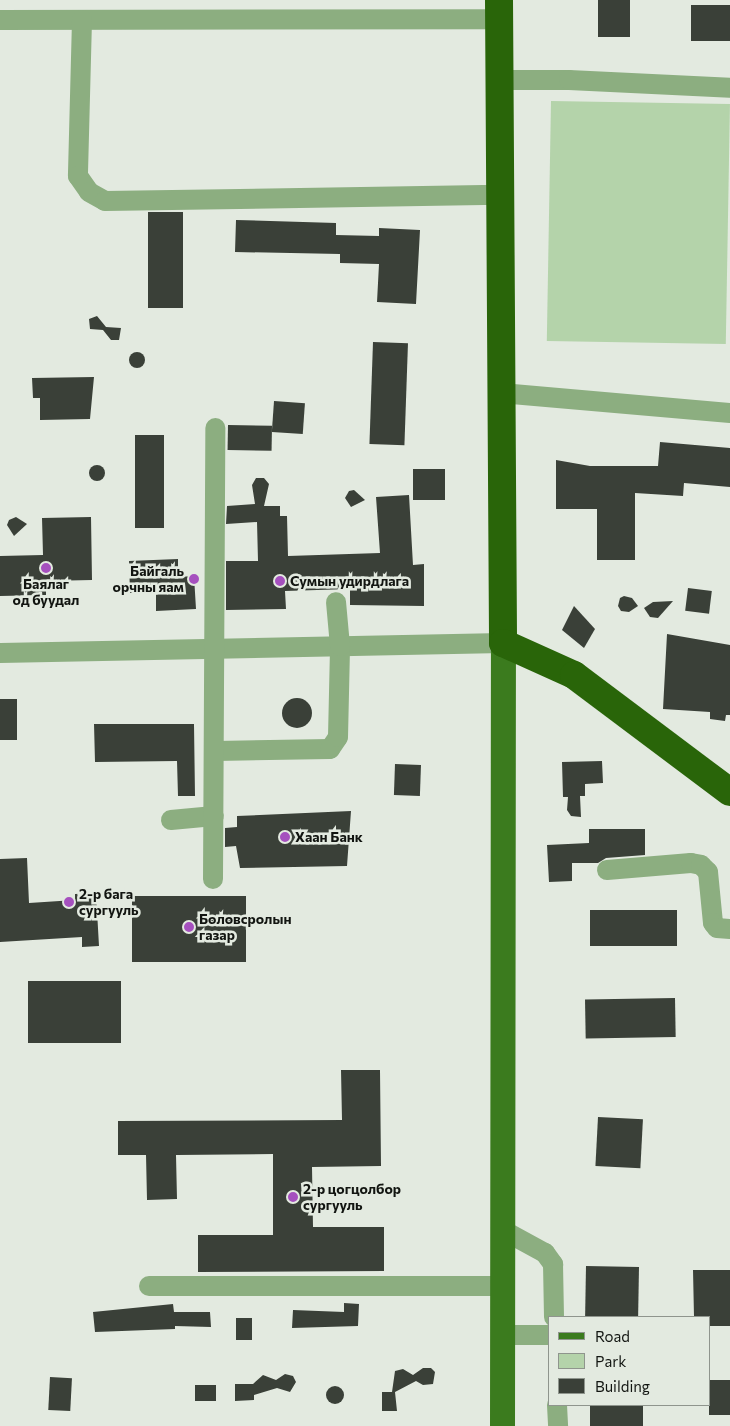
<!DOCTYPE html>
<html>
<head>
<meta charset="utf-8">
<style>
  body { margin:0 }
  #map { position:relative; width:730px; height:1426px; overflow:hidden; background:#e3eae0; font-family:Commissioner,sans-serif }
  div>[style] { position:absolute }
  .green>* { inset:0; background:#b4d3aa; transform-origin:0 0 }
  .building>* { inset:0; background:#3a4038; transform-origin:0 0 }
  .round { border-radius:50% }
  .minor>* { height:20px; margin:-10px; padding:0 10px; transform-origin:10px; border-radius:10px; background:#8cae80 }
  .major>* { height:25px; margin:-12.5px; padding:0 12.5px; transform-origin:12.5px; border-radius:12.5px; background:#3b7b1e }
  .highway>* { height:28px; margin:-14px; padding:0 14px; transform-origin:14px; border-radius:14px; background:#296509 }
  .dots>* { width:14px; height:14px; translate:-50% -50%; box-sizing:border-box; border:2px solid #e3eae0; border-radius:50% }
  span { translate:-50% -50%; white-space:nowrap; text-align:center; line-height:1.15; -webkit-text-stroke:5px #e3eae0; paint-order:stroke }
  .poi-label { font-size:14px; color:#121511; font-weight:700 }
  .right { translate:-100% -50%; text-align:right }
  .left { translate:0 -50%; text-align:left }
  .legend { position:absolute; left:548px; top:1316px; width:162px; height:90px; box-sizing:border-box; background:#e3eae0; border:1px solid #8f958d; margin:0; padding:6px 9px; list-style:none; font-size:15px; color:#121511 }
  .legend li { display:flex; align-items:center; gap:10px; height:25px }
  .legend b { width:25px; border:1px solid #8f958d }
</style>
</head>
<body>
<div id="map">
  <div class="green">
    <i style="left:551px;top:101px;width:179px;height:240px;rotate:1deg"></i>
  </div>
  <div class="building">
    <i style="left:598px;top:0;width:32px;height:37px"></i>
    <i style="left:691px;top:5px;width:39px;height:36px"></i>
    <i style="left:148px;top:212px;width:35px;height:96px"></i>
    <i style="clip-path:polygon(236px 220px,336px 223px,336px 235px,379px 236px,379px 228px,420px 230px,416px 304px,377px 302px,379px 264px,340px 263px,340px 254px,235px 252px)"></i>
    <i style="clip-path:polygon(97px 316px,106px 327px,121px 328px,119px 340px,111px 340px,103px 330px,90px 329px,89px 319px)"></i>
    <i style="left:373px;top:342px;width:35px;height:102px;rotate:2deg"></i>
    <i class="round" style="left:129px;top:352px;width:16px;height:16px"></i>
    <i style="clip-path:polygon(94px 377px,90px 419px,40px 420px,40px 398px,33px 398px,32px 378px)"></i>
    <i style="left:274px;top:401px;width:31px;height:31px;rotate:4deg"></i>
    <i style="left:228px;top:425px;width:44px;height:25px;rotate:1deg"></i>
    <i style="left:135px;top:435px;width:29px;height:93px"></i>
    <i style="clip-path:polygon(660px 442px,730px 448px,730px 487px,684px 483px,683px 496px,635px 493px,635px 560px,597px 560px,597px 509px,556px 509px,556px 460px,590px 466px,658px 466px)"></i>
    <i class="round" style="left:89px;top:465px;width:16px;height:16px"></i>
    <i style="left:413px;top:469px;width:32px;height:31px"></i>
    <i style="clip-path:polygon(256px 478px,264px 478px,269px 484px,264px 506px,280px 506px,280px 516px,287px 516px,288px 556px,380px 553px,376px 497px,409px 495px,413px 565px,424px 564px,424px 606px,350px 605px,350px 589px,285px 591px,286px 609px,226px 610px,226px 561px,258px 561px,257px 522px,226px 524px,227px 506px,255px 504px,252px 485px)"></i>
    <i style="clip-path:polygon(354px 490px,365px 500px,351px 507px,345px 498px,349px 491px)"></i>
    <i style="clip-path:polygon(16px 517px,27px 524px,14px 536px,7px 525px,9px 520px)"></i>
    <i style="clip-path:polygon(91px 517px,92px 580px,46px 581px,46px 595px,0 596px,0 556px,43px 555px,42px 518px)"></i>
    <i style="clip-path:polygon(178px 559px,178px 577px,194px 576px,196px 609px,156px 611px,156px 592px,130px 593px,129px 561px)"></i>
    <i style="left:688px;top:588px;width:24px;height:23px;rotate:7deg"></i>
    <i style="clip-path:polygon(624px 596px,632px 598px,638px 606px,629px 612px,621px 611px,618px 606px,620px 598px)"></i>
    <i style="clip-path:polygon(673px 601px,658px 618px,650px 617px,644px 608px,653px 602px)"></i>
    <i style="clip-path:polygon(574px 606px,595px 629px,584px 648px,562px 630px)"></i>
    <i style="clip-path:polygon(667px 634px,730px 645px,730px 715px,726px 715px,725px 721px,710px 719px,710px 712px,663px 709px)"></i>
    <i class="round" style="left:282px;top:698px;width:30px;height:30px"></i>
    <i style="left:17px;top:699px;width:41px;height:17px;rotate:90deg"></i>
    <i style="clip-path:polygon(94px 724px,194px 724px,195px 796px,178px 796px,177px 761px,95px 762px)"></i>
    <i style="clip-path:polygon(602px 761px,603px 783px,585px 784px,585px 796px,580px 796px,581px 817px,571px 816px,567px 810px,568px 797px,563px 797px,562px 762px)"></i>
    <i style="left:395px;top:764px;width:26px;height:31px;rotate:2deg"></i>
    <i style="clip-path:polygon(351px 811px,347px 866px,240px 868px,236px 846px,225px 847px,225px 828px,237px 827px,237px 816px)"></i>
    <i style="clip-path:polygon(589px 829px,645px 829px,645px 855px,606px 858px,598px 863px,572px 863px,572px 881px,549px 882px,547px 845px,589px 843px)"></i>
    <i style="clip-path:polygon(27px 858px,29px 903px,75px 900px,75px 894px,96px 893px,99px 946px,82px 947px,82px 937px,0 942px,0 859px)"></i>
    <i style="left:132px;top:896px;width:114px;height:66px"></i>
    <i style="left:677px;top:910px;width:36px;height:87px;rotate:90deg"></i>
    <i style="left:28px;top:981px;width:93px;height:62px"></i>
    <i style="left:675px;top:998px;width:39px;height:90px;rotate:89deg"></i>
    <i style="clip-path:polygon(341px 1070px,380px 1070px,381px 1166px,312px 1167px,313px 1227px,384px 1227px,384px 1271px,198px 1272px,198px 1235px,273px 1235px,273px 1154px,176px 1155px,177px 1199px,147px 1200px,146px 1155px,118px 1155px,118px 1121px,342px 1120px)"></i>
    <i style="left:598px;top:1117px;width:45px;height:49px;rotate:3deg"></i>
    <i style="left:586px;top:1266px;width:53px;height:51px;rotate:1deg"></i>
    <i style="clip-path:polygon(693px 1270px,730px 1270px,730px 1326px,709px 1326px,709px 1317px,694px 1317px)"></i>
    <i style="clip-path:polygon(344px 1303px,359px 1304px,358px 1326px,292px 1328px,293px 1310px,344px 1312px)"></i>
    <i style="clip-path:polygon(173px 1304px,174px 1312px,210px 1312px,211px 1327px,175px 1326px,175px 1329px,95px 1332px,93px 1312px)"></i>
    <i style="left:236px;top:1318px;width:16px;height:22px"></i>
    <i style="clip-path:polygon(423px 1368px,431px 1368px,435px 1372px,433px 1384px,423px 1385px,416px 1381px,395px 1392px,397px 1411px,382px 1411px,382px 1392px,392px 1392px,395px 1371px,403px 1369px,413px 1375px)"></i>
    <i style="clip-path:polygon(285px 1374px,293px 1376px,296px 1382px,290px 1392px,277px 1388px,254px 1395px,254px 1400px,235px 1401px,235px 1384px,253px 1384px,263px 1375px,276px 1380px)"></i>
    <i style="left:50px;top:1377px;width:22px;height:33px;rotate:3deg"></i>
    <i style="left:709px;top:1380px;width:21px;height:35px"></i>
    <i style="left:195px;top:1385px;width:21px;height:16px"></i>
    <i class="round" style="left:326px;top:1386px;width:18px;height:18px"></i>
    <i style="left:590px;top:1405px;width:53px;height:21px"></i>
  </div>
  <div class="minor">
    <i style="left:0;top:20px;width:499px;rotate:-0.1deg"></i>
    <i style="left:82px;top:20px;width:156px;rotate:91.5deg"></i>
    <i style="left:78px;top:176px;width:19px;rotate:55deg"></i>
    <i style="left:89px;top:192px;width:18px;rotate:29deg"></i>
    <i style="left:105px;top:201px;width:394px;rotate:-0.9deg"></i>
    <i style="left:500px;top:80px;width:69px"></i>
    <i style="left:569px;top:80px;width:161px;rotate:2.8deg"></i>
    <i style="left:501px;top:393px;width:230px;rotate:5deg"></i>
    <i style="left:0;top:653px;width:503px;rotate:-1.14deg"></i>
    <i style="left:216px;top:751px;width:114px;rotate:-1deg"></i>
    <i style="left:330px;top:749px;width:14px;rotate:-56deg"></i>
    <i style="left:338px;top:737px;width:91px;rotate:-88.7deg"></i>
    <i style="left:340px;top:646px;width:44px;rotate:-95.2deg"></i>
    <i style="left:171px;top:820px;width:43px;rotate:-5.3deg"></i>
    <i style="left:607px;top:870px;width:84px;rotate:-4.8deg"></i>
    <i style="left:691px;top:863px;width:10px;rotate:11deg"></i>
    <i style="left:701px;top:865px;width:10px;rotate:45deg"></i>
    <i style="left:708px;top:872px;width:51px;rotate:84.4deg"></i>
    <i style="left:713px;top:923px;width:6px;rotate:51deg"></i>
    <i style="left:717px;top:928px;width:13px;rotate:4deg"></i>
    <i style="left:213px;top:879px;width:451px;rotate:-89.7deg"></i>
    <i style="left:501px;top:1229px;width:50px;rotate:28.6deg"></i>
    <i style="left:545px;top:1253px;width:14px;rotate:54deg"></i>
    <i style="left:553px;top:1264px;width:53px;rotate:88.9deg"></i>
    <i style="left:149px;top:1286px;width:353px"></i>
    <i style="left:502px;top:1335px;width:47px"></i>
    <i style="left:557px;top:1405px;width:21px;rotate:87deg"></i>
  </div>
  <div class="major">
    <i style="left:502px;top:1426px;width:783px;rotate:-89.93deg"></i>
  </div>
  <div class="highway">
    <i style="left:499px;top:0;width:643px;rotate:89.64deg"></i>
    <i style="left:503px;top:643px;width:78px;rotate:24.3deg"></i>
    <i style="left:574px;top:675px;width:195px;rotate:36.9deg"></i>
  </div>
  <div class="dots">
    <i style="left:46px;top:568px;background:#a550be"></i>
    <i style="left:194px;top:579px;background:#a550be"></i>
    <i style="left:280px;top:581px;background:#a550be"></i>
    <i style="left:285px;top:837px;background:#a550be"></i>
    <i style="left:69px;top:902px;background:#a550be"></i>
    <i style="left:189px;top:927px;background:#a550be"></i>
    <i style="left:293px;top:1197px;background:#a550be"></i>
  </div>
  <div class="poi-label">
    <span class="right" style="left:184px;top:579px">Байгаль<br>орчны яам</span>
    <span class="left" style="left:290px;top:581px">Сумын удирдлага</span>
    <span style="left:46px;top:592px">Баялаг<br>од буудал</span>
    <span class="left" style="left:295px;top:837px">Хаан Банк</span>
    <span class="left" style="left:79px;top:902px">2-р бага<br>сургууль</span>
    <span class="left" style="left:199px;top:927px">Боловсролын<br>газар</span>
    <span class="left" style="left:303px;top:1197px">2-р цогцолбор<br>сургууль</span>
  </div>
  <ul class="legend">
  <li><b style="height:6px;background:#3b7b1e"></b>Road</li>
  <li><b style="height:14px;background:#b4d3aa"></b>Park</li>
  <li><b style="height:14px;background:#3a4038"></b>Building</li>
  </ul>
</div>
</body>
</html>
